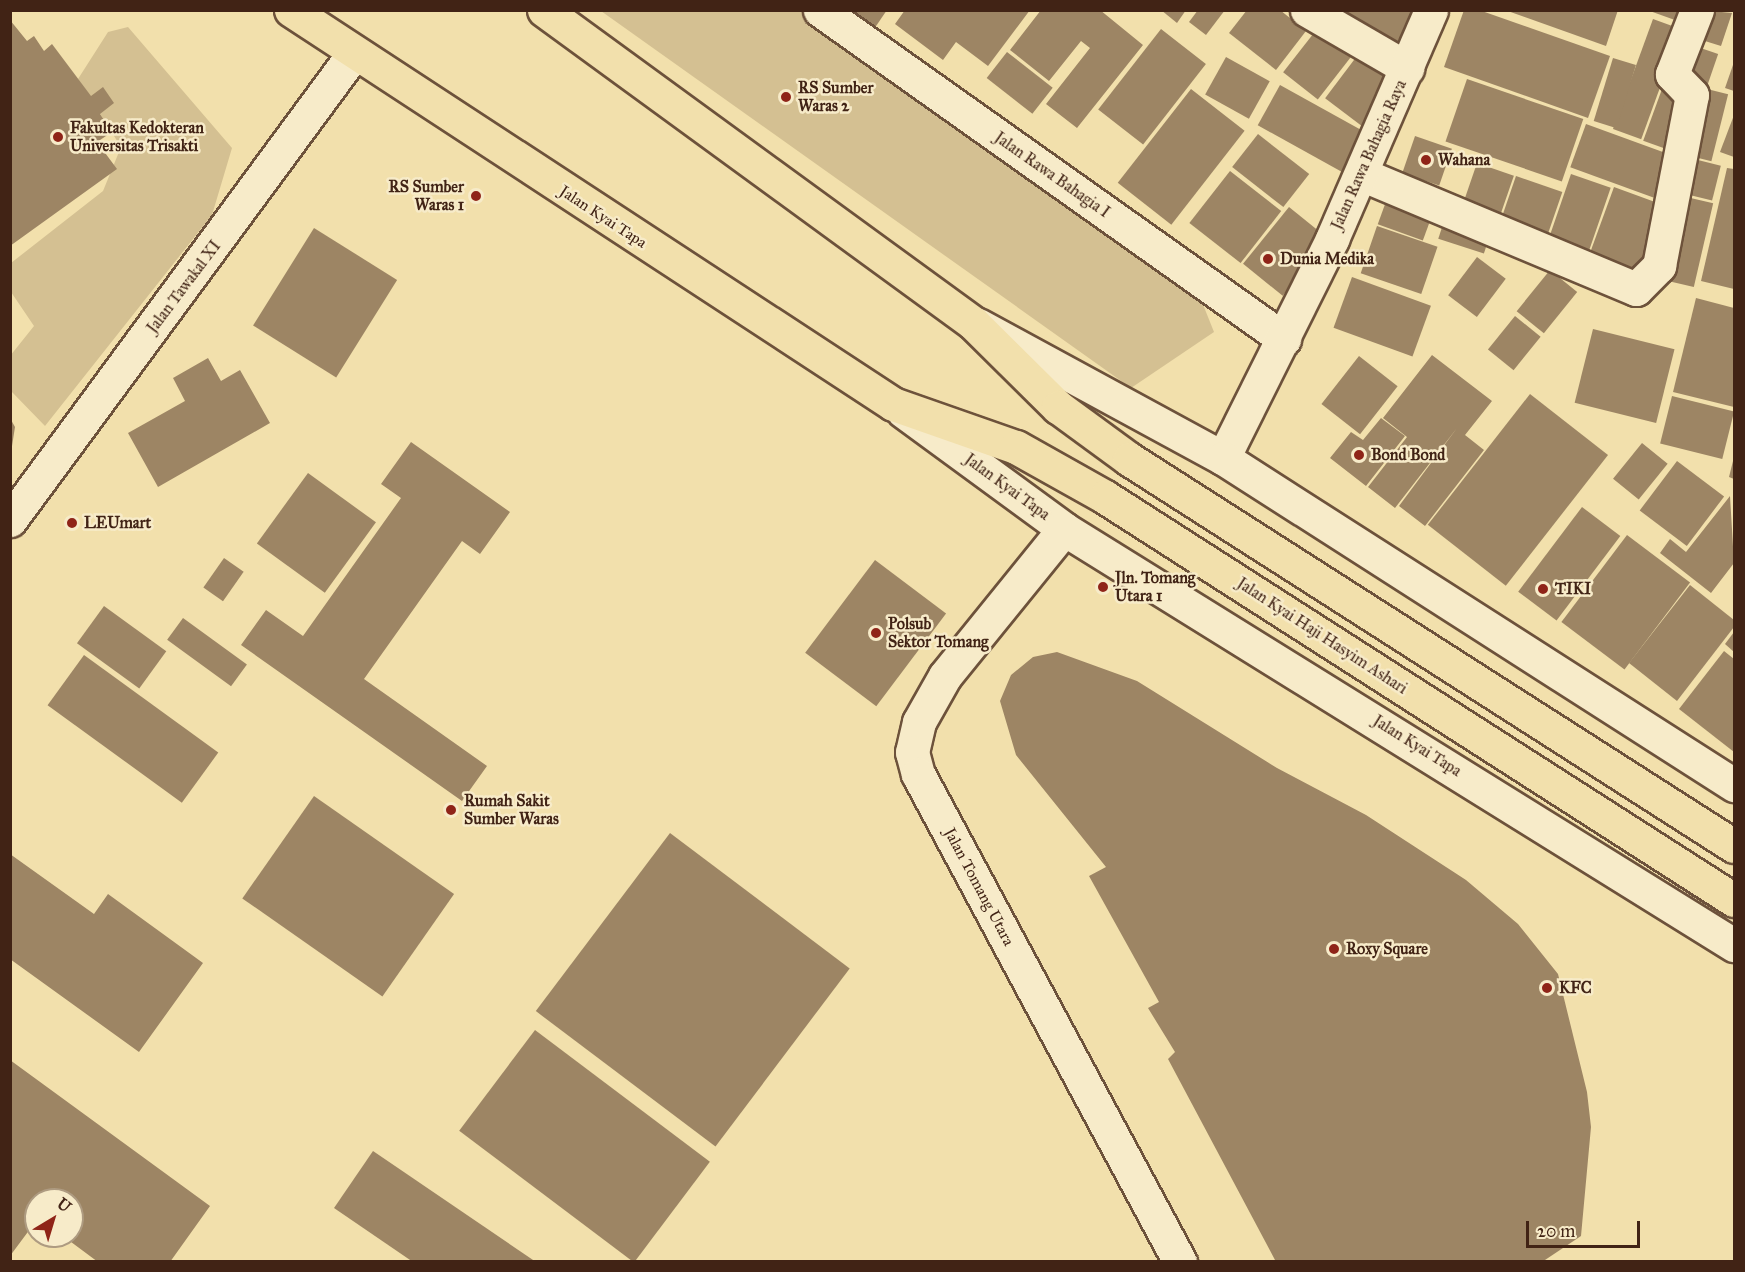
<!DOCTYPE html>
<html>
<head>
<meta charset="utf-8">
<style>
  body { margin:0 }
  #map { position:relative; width:1745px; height:1272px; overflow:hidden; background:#f2e0ac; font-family:"IM FELL Great Primer",serif }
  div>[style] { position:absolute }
  .green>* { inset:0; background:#d4c092 }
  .building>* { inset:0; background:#9d8564; transform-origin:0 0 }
  .roads { filter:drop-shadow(2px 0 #6d523b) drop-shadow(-2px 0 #6d523b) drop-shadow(0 2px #6d523b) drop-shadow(0 -2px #6d523b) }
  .street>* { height:33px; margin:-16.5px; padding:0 16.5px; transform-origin:16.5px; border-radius:16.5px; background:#f7ebc9 }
  .secondary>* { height:33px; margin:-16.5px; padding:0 16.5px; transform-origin:16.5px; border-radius:16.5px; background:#f7ebc9 }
  .primary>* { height:33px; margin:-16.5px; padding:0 16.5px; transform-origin:16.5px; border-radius:16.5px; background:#f2e0ac }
  .dots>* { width:16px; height:16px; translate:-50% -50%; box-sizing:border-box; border:3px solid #f7ebc9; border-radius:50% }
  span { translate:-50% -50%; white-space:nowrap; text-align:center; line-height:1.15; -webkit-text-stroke:5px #f7ebc9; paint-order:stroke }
  .poi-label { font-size:16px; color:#412315; font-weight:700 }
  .left { translate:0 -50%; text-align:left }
  .right { translate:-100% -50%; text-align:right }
  .street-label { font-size:16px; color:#412315 }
  .frame { position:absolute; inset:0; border:12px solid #412315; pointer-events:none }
  .north { position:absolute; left:24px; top:1188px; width:60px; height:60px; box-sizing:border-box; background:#f7ebc9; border:2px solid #ae9b81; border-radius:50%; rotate:38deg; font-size:16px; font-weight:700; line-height:24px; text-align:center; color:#412315 }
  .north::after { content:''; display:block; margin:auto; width:21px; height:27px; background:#8f2418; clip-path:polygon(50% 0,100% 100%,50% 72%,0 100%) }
  .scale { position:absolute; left:1526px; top:1221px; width:114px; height:27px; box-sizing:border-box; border:3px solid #412315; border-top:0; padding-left:8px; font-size:18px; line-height:21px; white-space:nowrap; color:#412315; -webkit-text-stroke:4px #f7ebc9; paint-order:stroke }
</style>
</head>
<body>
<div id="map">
  <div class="green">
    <i style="clip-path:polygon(601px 11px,808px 11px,1200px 297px,1214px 332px,1131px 388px)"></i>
    <i style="clip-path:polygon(128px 27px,232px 148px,212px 215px,45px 426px,11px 391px,10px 356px,34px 326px,11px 292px,11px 263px,103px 191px,121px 147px,78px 79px,108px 32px)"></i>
  </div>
  <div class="building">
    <i style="clip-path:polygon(849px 10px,887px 10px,874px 29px)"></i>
    <i style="clip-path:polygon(905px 10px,1030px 10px,988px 66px,956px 42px,943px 60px,895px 24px)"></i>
    <i style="clip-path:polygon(1041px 10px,1100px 10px,1143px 45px,1077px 128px,1046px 104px,1090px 48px,1081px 41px,1049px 81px,1010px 50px)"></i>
    <i style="clip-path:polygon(1161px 10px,1186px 10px,1177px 23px)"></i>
    <i style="clip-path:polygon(1198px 10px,1225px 10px,1206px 35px,1189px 22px)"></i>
    <i style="clip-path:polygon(1247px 10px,1280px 10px,1306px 31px,1276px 70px,1229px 33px)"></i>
    <i style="clip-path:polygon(1333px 10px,1422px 10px,1388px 53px)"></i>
    <i style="clip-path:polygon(1464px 10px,1479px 10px,1610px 56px,1588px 118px,1444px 67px)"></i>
    <i style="clip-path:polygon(1505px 10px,1618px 10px,1606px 46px)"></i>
    <i style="clip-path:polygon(1647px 10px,1691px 10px,1686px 24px)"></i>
    <i style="clip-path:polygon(1701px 10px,1732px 13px,1721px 46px,1692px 37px)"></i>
    <i style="left:1653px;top:19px;width:30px;height:117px;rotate:20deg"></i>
    <i style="clip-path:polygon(10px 20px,27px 41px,34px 36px,44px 51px,52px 44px,91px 96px,103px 87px,114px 103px,100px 114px,112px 132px,97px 142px,117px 169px,10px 246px)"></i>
    <i style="left:1161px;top:29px;width:57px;height:102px;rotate:38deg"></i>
    <i style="left:1317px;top:29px;width:44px;height:55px;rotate:38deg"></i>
    <i style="left:1686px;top:43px;width:34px;height:34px;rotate:19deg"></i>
    <i style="left:1007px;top:52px;width:58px;height:33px;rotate:38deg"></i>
    <i style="left:1360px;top:52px;width:48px;height:58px;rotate:37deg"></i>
    <i style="left:1226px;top:57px;width:50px;height:43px;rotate:29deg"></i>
    <i style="left:1613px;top:58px;width:24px;height:66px;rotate:17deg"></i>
    <i style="clip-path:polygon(1734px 62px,1734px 91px,1725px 88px)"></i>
    <i style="left:1467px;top:79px;width:123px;height:66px;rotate:19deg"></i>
    <i style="left:1280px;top:85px;width:97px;height:46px;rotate:29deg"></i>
    <i style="left:1699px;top:87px;width:30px;height:69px;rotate:14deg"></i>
    <i style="left:1191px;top:89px;width:68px;height:119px;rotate:38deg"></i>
    <i style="left:1662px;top:89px;width:29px;height:55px;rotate:20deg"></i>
    <i style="clip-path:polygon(1734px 115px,1734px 157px,1720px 152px)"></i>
    <i style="left:1586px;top:124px;width:92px;height:46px;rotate:20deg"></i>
    <i style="left:1258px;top:134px;width:65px;height:42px;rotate:38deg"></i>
    <i style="left:1415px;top:136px;width:39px;height:39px;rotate:19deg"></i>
    <i style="left:1682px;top:156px;width:40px;height:36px;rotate:14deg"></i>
    <i style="left:1477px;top:163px;width:39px;height:48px;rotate:19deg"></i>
    <i style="clip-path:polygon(1727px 168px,1734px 169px,1734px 289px,1701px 281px)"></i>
    <i style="left:1230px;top:171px;width:65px;height:66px;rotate:38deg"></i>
    <i style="left:1571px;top:174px;width:42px;height:75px;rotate:19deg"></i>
    <i style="left:1516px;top:176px;width:49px;height:47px;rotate:19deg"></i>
    <i style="left:1614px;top:187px;width:56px;height:75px;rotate:20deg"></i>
    <i style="left:1388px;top:196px;width:48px;height:30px;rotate:20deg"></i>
    <i style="left:1682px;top:196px;width:32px;height:86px;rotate:13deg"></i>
    <i style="left:1289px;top:207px;width:51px;height:73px;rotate:39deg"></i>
    <i style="left:1446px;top:215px;width:48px;height:25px;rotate:18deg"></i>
    <i style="left:1377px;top:226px;width:64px;height:50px;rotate:19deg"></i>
    <i style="left:314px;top:228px;width:98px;height:115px;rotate:32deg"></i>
    <i style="left:1477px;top:257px;width:36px;height:48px;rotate:37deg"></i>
    <i style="left:1550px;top:270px;width:35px;height:53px;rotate:39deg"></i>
    <i style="left:1352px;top:277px;width:84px;height:54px;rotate:20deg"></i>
    <i style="clip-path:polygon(1696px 298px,1734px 308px,1734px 407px,1673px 392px)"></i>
    <i style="left:1515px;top:316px;width:33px;height:43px;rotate:39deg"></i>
    <i style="left:1593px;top:329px;width:84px;height:76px;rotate:14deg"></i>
    <i style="clip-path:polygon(1432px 355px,1492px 401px,1465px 435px,1484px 450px,1425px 526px,1399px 506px,1457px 428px,1395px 508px,1368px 487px,1407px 437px,1383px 418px)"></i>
    <i style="left:1359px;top:356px;width:49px;height:61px;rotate:38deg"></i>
    <i style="clip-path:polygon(208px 358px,221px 381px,240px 370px,270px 423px,158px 487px,128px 433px,185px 401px,173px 378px)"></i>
    <i style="left:1530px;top:394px;width:99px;height:166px;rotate:38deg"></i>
    <i style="left:1672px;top:396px;width:64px;height:49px;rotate:14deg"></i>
    <i style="clip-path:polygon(10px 418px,15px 427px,12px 446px,10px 446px)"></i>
    <i style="clip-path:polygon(1381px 418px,1405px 436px,1366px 486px,1330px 458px,1351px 432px,1363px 440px)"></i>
    <i style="clip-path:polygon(411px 442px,510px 512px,480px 554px,462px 541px,364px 679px,487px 766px,462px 801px,241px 645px,266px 610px,303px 636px,401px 498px,381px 484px)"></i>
    <i style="left:1642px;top:443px;width:33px;height:46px;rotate:39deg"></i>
    <i style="clip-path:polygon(1734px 457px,1734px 479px,1729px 477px)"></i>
    <i style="left:1677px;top:461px;width:59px;height:62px;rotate:37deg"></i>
    <i style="left:308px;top:473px;width:84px;height:87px;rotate:36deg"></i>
    <i style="clip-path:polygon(1730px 496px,1734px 563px,1711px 593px,1660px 553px,1670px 539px,1686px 552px)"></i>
    <i style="left:1582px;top:507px;width:48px;height:106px;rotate:37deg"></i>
    <i style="left:1627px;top:535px;width:79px;height:109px;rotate:37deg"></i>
    <i style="left:224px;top:558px;width:24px;height:36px;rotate:35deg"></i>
    <i style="left:875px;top:560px;width:89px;height:116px;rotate:37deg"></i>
    <i style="clip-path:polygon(1690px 585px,1734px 620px,1734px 627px,1677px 701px,1629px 663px)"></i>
    <i style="left:104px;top:606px;width:77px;height:46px;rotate:36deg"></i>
    <i style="left:183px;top:618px;width:79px;height:27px;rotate:36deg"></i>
    <i style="clip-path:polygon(1734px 632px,1734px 652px,1725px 644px)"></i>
    <i style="clip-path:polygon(1724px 651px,1734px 659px,1734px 752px,1679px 709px)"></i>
    <i style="clip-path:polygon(1057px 652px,1137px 681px,1277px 768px,1366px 815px,1466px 880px,1518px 924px,1558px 974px,1587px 1092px,1591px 1127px,1581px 1236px,1542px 1262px,1275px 1260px,1168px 1059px,1175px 1052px,1148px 1008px,1159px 1002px,1089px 876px,1106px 867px,1016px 755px,1000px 701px,1011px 675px,1033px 657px)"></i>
    <i style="left:84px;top:655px;width:166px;height:62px;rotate:36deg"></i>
    <i style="left:314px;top:796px;width:171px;height:125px;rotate:35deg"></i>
    <i style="left:670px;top:833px;width:225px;height:223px;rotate:37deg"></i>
    <i style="clip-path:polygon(10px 854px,94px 914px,108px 894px,203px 963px,139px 1052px,10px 959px)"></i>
    <i style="left:535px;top:1030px;width:219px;height:126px;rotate:37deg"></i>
    <i style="clip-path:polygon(10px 1060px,210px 1206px,170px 1262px,98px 1262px,63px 1236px,72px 1236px,72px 1200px,36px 1200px,36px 1221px,10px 1256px)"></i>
    <i style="clip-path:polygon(373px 1151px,536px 1262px,413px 1262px,334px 1208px)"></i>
  </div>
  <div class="roads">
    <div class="street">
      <i style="left:820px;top:10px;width:569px;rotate:35.34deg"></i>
      <i style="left:1307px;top:10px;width:116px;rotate:30.1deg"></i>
      <i style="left:1361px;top:174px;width:298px;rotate:22.7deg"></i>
      <i style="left:1636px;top:289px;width:33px;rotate:-45deg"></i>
      <i style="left:1659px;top:266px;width:174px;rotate:-79.1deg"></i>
      <i style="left:1692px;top:95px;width:29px;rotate:-134deg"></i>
      <i style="left:1672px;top:74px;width:69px;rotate:-68.7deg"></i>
      <i style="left:1223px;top:458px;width:245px;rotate:-63.5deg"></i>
      <i style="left:1332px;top:239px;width:249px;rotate:-66.6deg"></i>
      <i style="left:10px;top:520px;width:580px;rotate:-53.62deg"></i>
    </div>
    <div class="secondary">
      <i style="left:978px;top:325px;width:279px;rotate:28.5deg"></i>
      <i style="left:1223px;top:458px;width:607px;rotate:32.62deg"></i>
      <i style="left:903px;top:411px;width:200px;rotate:36.2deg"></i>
      <i style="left:1064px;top:529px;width:789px;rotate:31.84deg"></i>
      <i style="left:1064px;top:529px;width:189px;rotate:129deg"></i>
      <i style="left:945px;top:676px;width:53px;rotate:119.5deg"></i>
      <i style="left:919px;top:722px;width:31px;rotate:103deg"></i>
      <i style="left:912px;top:752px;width:23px;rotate:75deg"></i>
      <i style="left:918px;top:774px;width:554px;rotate:61.77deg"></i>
    </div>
    <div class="primary">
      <i style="left:291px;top:10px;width:719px;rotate:33.2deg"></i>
      <i style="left:893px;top:404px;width:130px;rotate:19.3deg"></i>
      <i style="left:1016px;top:447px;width:102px;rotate:29.3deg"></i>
      <i style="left:1105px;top:497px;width:747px;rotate:32.65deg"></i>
      <i style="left:544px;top:10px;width:531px;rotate:36.11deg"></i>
      <i style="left:973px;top:323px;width:120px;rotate:44.7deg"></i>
      <i style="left:1058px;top:407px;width:88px;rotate:36.2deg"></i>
      <i style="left:1129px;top:459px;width:718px;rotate:32.61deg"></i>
    </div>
  </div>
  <div class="dots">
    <i style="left:786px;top:97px;background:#8f2418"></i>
    <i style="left:58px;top:137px;background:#8f2418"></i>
    <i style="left:1426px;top:160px;background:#8f2418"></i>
    <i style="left:476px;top:196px;background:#8f2418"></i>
    <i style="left:1268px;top:259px;background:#8f2418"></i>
    <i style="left:1359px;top:455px;background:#8f2418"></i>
    <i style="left:72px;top:523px;background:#8f2418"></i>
    <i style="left:1103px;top:587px;background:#8f2418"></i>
    <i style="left:1543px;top:589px;background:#8f2418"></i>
    <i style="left:876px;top:633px;background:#8f2418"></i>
    <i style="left:451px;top:810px;background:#8f2418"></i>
    <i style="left:1334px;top:949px;background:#8f2418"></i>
    <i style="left:1547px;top:988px;background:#8f2418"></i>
  </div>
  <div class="poi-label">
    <span class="left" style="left:798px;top:97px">RS Sumber<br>Waras 2</span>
    <span class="left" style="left:70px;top:137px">Fakultas Kedokteran<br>Universitas Trisakti</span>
    <span class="left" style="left:1438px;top:160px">Wahana</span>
    <span class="right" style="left:464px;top:196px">RS Sumber<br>Waras 1</span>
    <span class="left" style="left:1280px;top:259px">Dunia Medika</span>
    <span class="left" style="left:1371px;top:455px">Bond Bond</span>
    <span class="left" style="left:84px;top:523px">LEUmart</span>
    <span class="left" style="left:1115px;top:587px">Jln. Tomang<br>Utara 1</span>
    <span class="left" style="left:1555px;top:589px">TIKI</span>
    <span class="left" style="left:888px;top:633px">Polsub<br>Sektor Tomang</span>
    <span class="left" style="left:464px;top:810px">Rumah Sakit<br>Sumber Waras</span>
    <span class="left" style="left:1346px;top:949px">Roxy Square</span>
    <span class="left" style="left:1559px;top:988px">KFC</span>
  </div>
  <div class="street-label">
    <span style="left:1369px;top:155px;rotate:-66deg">Jalan Rawa Bahagia Raya</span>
    <span style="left:1052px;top:175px;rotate:35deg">Jalan Rawa Bahagia I</span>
    <span style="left:603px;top:217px;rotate:33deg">Jalan Kyai Tapa</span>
    <span style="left:184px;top:287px;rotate:-53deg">Jalan Tawakal XI</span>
    <span style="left:1007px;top:487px;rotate:36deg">Jalan Kyai Tapa</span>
    <span style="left:1322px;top:636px;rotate:33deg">Jalan Kyai Haji Hasyim Ashari</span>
    <span style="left:1417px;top:746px;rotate:32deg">Jalan Kyai Tapa</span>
    <span style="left:979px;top:887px;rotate:62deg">Jalan Tomang Utara</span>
  </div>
  <div class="frame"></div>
  <div class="north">U</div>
  <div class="scale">20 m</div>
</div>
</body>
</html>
